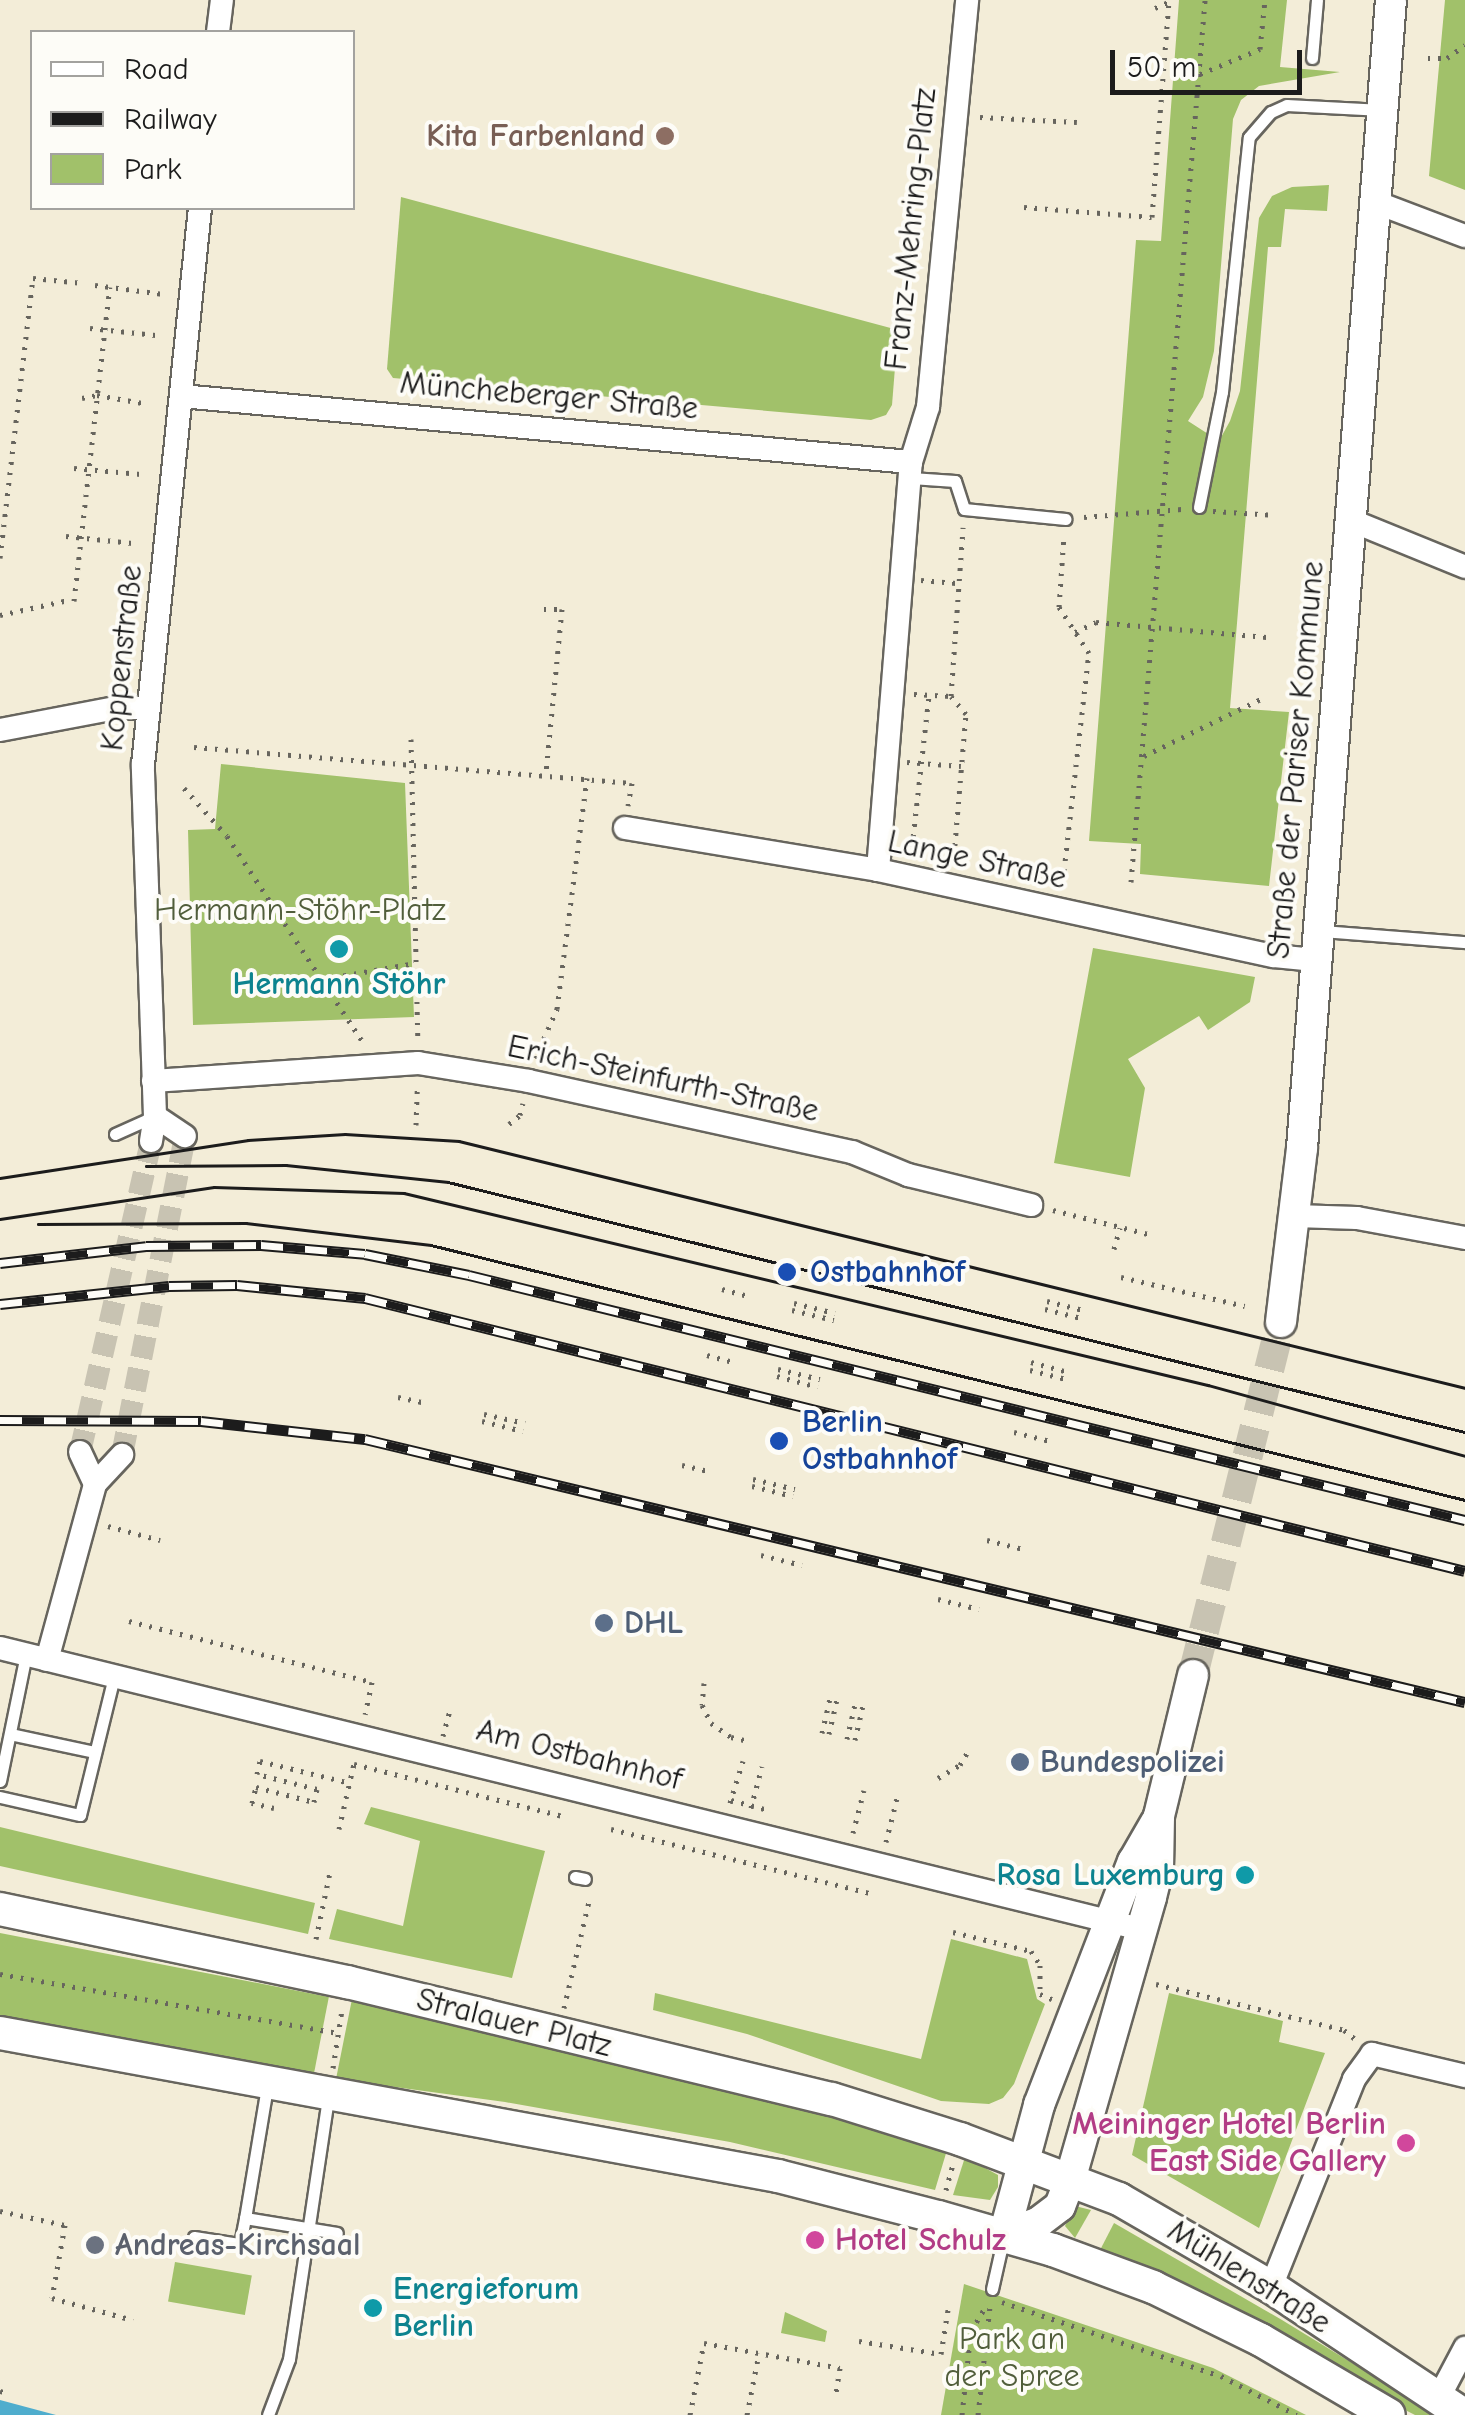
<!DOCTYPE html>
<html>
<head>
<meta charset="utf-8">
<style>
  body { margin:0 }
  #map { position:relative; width:1465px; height:2415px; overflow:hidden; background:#f3edd8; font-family:"Comic Neue",sans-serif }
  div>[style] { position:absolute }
  .green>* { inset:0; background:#a1c16a; transform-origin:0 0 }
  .water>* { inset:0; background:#4fadcd }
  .minor-tunnel>* { height:22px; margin-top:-11px; transform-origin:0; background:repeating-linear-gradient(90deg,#c8c3b2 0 22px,transparent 0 33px) }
  .tertiary-tunnel>* { height:30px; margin-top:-15px; transform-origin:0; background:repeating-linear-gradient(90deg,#c8c3b2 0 30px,transparent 0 45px) }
  .path>* { height:5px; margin-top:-2.5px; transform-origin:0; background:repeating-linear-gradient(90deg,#67655e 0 2.5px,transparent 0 10.5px) }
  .roads { filter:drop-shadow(2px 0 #67655e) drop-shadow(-2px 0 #67655e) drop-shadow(0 2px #67655e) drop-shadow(0 -2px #67655e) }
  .service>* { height:11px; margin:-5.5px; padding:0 5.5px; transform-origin:5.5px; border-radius:5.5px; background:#fff }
  .minor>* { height:22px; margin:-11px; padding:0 11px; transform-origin:11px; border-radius:11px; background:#fff }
  .tertiary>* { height:30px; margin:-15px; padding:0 15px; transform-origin:15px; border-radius:15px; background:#fff }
  .secondary>* { height:32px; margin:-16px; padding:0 16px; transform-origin:16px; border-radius:16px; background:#fff }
  .tram>* { height:2.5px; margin:-1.25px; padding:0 1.25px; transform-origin:1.25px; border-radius:1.25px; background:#1c1c1c }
  .rail>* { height:11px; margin-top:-5.5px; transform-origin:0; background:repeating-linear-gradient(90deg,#fdfcf7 0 22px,#1c1c1c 0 44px); box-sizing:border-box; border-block:2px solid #1c1c1c }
  .dots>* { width:28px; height:28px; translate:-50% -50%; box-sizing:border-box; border:5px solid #fdfcf7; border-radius:50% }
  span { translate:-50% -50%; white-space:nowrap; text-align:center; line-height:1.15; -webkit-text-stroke:8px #fdfcf7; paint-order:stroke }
  .education-label { font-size:32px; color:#785e54; font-weight:700 }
  .right { translate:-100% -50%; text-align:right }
  .street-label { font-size:32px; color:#1c1c1c }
  .park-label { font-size:32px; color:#515e3b }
  .culture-label { font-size:32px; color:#0d838f; font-weight:700 }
  .left { translate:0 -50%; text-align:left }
  .transit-label { font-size:32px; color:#164399; font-weight:700 }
  .service-label { font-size:32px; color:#4e5e75; font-weight:700 }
  .hotel-label { font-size:32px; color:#b23c85; font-weight:700 }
  .worship-label { font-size:32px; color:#5b616d; font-weight:700 }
  .legend { position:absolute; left:30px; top:30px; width:325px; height:180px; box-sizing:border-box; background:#fdfcf7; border:2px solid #a3a29f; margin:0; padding:12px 18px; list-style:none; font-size:30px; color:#1c1c1c }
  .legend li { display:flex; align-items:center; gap:20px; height:50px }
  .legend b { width:50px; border:2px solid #a3a29f }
  .scale { position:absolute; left:1110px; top:50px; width:192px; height:45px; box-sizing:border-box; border:5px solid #1c1c1c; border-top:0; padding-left:12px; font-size:30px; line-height:35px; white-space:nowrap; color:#1c1c1c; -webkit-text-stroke:8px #fdfcf7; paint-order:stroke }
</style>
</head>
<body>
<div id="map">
  <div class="green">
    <i style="clip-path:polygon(1179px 0,1287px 0,1280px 67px,1340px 72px,1259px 86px,1241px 100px,1233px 119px,1214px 351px,1203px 397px,1188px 421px,1219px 441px,1230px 421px,1240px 391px,1259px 218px,1272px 196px,1292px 187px,1329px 185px,1327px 211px,1285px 209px,1281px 247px,1268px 247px,1230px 708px,1289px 712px,1269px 886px,1140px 874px,1141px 844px,1089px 841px,1136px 240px,1161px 241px)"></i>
    <i style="clip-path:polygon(1445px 0,1465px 0,1465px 190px,1429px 176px)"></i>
    <i style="clip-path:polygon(401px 197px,898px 330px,892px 405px,886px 415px,871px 420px,393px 378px,387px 369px)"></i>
    <i style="clip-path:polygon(221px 764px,405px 783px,414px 1017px,193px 1025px,188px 830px,215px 829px)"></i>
    <i style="clip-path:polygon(1093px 948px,1255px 977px,1250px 1002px,1208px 1030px,1199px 1016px,1128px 1059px,1145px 1088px,1130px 1177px,1054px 1163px)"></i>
    <i style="clip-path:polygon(371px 1807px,545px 1851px,512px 1978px,329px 1939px,337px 1909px,403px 1926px,420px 1841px,364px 1824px)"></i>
    <i style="clip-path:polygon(0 1827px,315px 1903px,308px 1934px,0 1866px)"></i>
    <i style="left:0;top:1933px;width:335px;height:82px;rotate:11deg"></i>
    <i style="clip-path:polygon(951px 1939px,1027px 1959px,1037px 1999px,1045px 2004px,1014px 2084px,1003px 2098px,989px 2104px,941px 2101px,747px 2034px,653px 2010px,655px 1993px,921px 2059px)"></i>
    <i style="clip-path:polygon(1169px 1993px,1283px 2021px,1279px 2042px,1325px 2053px,1259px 2228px,1132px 2155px)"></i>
    <i style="clip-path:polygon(352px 1999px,872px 2126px,947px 2150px,935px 2190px,730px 2142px,505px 2102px,336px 2079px)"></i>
    <i style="clip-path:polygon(965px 2157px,998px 2175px,998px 2187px,990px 2200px,953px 2195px)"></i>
    <i style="clip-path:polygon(1075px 2206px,1091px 2210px,1075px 2238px,1065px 2226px)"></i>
    <i style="clip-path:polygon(1114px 2223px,1282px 2320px,1437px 2415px,1415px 2415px,1098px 2254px)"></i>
    <i style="left:175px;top:2262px;width:78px;height:40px;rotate:10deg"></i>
    <i style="clip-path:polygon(964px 2284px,1213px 2368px,1306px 2415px,941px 2415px)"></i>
    <i style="clip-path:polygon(785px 2312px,827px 2331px,825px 2342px,781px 2333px)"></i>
  </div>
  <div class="water">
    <i style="clip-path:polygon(0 2400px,56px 2415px,0 2415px)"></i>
  </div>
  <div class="minor-tunnel">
    <i style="left:80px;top:1452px;width:319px;rotate:-77.1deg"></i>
    <i style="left:122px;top:1455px;width:325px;rotate:-78.8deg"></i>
  </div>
  <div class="tertiary-tunnel">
    <i style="left:1193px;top:1675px;width:364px;rotate:-76deg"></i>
  </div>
  <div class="path">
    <i style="left:1155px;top:8px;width:17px;rotate:-24deg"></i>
    <i style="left:1428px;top:58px;width:19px"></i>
    <i style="left:1447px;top:58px;width:22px;rotate:-36deg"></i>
    <i style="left:1200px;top:74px;width:65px;rotate:-22.6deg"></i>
    <i style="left:1260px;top:49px;width:49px;rotate:-84.2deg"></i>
    <i style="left:980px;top:117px;width:97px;rotate:3deg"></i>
    <i style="left:1024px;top:207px;width:128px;rotate:4.5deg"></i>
    <i style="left:1152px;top:217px;width:216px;rotate:-85.5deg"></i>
    <i style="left:95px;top:285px;width:69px;rotate:7.5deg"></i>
    <i style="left:90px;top:328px;width:66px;rotate:6.1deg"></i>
    <i style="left:82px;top:398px;width:15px;rotate:-11deg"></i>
    <i style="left:97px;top:395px;width:52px;rotate:10deg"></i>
    <i style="left:74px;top:468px;width:67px;rotate:5.1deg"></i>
    <i style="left:1213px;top:511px;width:62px;rotate:3.7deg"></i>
    <i style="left:1084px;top:517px;width:98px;rotate:-4.7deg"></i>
    <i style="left:66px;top:536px;width:67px;rotate:6deg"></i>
    <i style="left:0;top:558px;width:282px;rotate:-83.3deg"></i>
    <i style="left:33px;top:278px;width:50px;rotate:5.7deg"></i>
    <i style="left:921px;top:580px;width:38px;rotate:5deg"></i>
    <i style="left:74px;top:601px;width:316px;rotate:-83.5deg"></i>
    <i style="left:544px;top:609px;width:18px"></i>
    <i style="left:562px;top:609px;width:164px;rotate:95.6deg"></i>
    <i style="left:0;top:615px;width:70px;rotate:-12.4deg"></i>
    <i style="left:1075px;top:632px;width:23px;rotate:-25deg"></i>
    <i style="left:1096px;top:622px;width:171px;rotate:5deg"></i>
    <i style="left:914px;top:694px;width:37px;rotate:3deg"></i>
    <i style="left:411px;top:739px;width:302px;rotate:88.7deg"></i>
    <i style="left:194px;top:747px;width:439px;rotate:4.7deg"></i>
    <i style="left:632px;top:783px;width:23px;rotate:100deg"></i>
    <i style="left:1144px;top:756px;width:130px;rotate:-26deg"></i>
    <i style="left:907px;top:762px;width:54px;rotate:4.2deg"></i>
    <i style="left:184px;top:788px;width:64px;rotate:48.1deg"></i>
    <i style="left:227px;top:836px;width:247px;rotate:56.6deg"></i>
    <i style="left:912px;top:847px;width:153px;rotate:-83.6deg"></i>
    <i style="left:954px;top:856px;width:143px;rotate:-85.2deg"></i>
    <i style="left:966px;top:714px;width:23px;rotate:-130deg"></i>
    <i style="left:951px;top:696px;width:169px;rotate:-85.9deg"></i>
    <i style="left:1064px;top:871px;width:219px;rotate:-83.5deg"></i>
    <i style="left:1089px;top:653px;width:55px;rotate:-123.1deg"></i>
    <i style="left:1059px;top:607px;width:71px;rotate:-86deg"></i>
    <i style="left:1131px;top:882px;width:885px;rotate:-85.2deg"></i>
    <i style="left:323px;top:979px;width:94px;rotate:-9.8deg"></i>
    <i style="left:535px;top:1058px;width:54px;rotate:-65.8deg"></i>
    <i style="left:557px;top:1009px;width:233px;rotate:-82.6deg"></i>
    <i style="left:509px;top:1124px;width:14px;rotate:-39deg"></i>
    <i style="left:520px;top:1115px;width:12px;rotate:-76deg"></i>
    <i style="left:416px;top:1125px;width:38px;rotate:-88deg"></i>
    <i style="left:1053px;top:1210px;width:98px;rotate:14.2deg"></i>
    <i style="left:1114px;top:1249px;width:22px;rotate:-74deg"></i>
    <i style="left:1121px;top:1277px;width:127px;rotate:13.2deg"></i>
    <i style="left:722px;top:1289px;width:28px;rotate:15deg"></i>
    <i style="left:1047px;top:1301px;width:37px;rotate:14deg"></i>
    <i style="left:794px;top:1303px;width:42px;rotate:13.7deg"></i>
    <i style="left:1045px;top:1309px;width:37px;rotate:14deg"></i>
    <i style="left:792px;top:1310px;width:43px;rotate:13.4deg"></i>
    <i style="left:707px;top:1355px;width:28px;rotate:15deg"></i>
    <i style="left:1031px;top:1362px;width:38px;rotate:15deg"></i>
    <i style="left:778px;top:1369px;width:43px;rotate:13.4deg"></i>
    <i style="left:1030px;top:1370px;width:37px;rotate:14deg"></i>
    <i style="left:777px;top:1376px;width:42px;rotate:15deg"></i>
    <i style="left:398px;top:1397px;width:29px;rotate:12deg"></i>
    <i style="left:484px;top:1414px;width:42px;rotate:12.4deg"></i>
    <i style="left:482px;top:1421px;width:42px;rotate:13.7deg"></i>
    <i style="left:1014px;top:1432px;width:37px;rotate:14deg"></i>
    <i style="left:682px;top:1465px;width:28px;rotate:13deg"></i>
    <i style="left:753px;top:1479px;width:43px;rotate:13.4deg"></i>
    <i style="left:752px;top:1486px;width:42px;rotate:13.7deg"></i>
    <i style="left:108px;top:1526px;width:54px;rotate:15.1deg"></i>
    <i style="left:987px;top:1540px;width:37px;rotate:14deg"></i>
    <i style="left:761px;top:1555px;width:42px;rotate:13.7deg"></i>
    <i style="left:938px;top:1599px;width:42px;rotate:13.7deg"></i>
    <i style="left:129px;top:1621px;width:251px;rotate:14.1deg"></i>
    <i style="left:372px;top:1682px;width:33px;rotate:102deg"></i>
    <i style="left:704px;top:1683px;width:22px;rotate:95deg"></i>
    <i style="left:702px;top:1705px;width:20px;rotate:63deg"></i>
    <i style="left:711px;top:1723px;width:24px;rotate:35deg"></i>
    <i style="left:731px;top:1737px;width:18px;rotate:13deg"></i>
    <i style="left:822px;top:1733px;width:40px;rotate:-77deg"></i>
    <i style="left:829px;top:1734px;width:39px;rotate:-77deg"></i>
    <i style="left:443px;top:1736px;width:31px;rotate:-75deg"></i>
    <i style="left:847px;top:1739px;width:40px;rotate:-77deg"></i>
    <i style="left:855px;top:1740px;width:39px;rotate:-77deg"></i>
    <i style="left:354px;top:1764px;width:215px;rotate:14deg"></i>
    <i style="left:938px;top:1778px;width:26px;rotate:-31deg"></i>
    <i style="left:960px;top:1765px;width:16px;rotate:-60deg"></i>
    <i style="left:731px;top:1800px;width:39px;rotate:15deg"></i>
    <i style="left:730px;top:1803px;width:44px;rotate:-72.8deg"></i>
    <i style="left:274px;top:1808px;width:23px;rotate:-167deg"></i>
    <i style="left:252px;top:1803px;width:16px;rotate:-76deg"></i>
    <i style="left:256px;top:1787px;width:60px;rotate:14.5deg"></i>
    <i style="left:314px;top:1802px;width:13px;rotate:-77deg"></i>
    <i style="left:317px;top:1789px;width:62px;rotate:-166deg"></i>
    <i style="left:257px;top:1774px;width:13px;rotate:-77deg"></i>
    <i style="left:260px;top:1761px;width:93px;rotate:13.7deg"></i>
    <i style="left:751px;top:1808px;width:43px;rotate:-75.3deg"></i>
    <i style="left:339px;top:1829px;width:72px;rotate:-77.1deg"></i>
    <i style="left:611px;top:1829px;width:266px;rotate:13.9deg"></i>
    <i style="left:853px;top:1833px;width:44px;rotate:-75.7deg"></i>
    <i style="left:886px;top:1842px;width:45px;rotate:-76deg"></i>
    <i style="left:953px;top:1932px;width:80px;rotate:13.7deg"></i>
    <i style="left:1031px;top:1951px;width:17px;rotate:57deg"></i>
    <i style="left:1040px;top:1965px;width:29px;rotate:90deg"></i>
    <i style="left:1040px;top:1994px;width:13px;rotate:23deg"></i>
    <i style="left:316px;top:1939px;width:68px;rotate:-78.2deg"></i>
    <i style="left:0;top:1974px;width:343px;rotate:9.9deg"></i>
    <i style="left:1156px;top:1984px;width:194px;rotate:13.7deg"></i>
    <i style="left:1344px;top:2030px;width:14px;rotate:39deg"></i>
    <i style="left:564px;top:2008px;width:114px;rotate:-76.8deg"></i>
    <i style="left:333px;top:2068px;width:59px;rotate:-81.2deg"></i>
    <i style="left:946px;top:2190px;width:24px;rotate:-75deg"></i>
    <i style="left:0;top:2211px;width:66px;rotate:12.2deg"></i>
    <i style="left:65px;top:2225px;width:74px;rotate:100.1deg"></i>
    <i style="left:52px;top:2298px;width:84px;rotate:15.2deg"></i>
    <i style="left:1002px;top:2302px;width:231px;rotate:18.7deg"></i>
    <i style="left:1221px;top:2376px;width:85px;rotate:27.2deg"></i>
    <i style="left:859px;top:2341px;width:83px;rotate:9deg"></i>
    <i style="left:941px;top:2354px;width:45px;rotate:-81deg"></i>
    <i style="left:0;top:2391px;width:7px;rotate:16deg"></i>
    <i style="left:690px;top:2415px;width:73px;rotate:-79deg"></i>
    <i style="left:704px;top:2343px;width:138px;rotate:10.4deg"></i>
    <i style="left:840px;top:2368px;width:25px;rotate:99deg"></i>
    <i style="left:747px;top:2415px;width:63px;rotate:-79deg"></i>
    <i style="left:962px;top:2415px;width:84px;rotate:-83.9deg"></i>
    <i style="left:971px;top:2331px;width:29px;rotate:-59deg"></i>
    <i style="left:978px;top:2415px;width:109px;rotate:-83.7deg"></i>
  </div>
  <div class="roads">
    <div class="service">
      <i style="left:1312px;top:58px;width:58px;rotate:-85.1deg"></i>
      <i style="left:911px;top:478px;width:44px;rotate:3.9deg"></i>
      <i style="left:955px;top:481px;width:29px;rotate:72deg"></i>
      <i style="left:964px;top:509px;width:102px;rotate:5.6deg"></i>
      <i style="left:1199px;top:507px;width:117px;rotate:-78.7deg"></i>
      <i style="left:1222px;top:392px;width:256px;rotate:-84deg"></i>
      <i style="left:1249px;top:137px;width:33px;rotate:-49deg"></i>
      <i style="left:1271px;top:112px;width:17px;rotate:-24deg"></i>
      <i style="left:1287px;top:105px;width:95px;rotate:3deg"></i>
      <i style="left:1321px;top:931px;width:144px;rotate:4.4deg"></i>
      <i style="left:115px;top:1134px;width:44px;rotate:-24.2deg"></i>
      <i style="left:10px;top:1734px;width:87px;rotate:12deg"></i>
      <i style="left:0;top:1781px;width:130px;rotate:-78.4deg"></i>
      <i style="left:0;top:1797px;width:82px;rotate:12.7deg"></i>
      <i style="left:80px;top:1815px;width:142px;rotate:-76.2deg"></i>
      <i style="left:575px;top:1877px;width:10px;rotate:11deg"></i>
      <i style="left:267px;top:2087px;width:133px;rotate:99.5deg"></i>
      <i style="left:245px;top:2218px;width:93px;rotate:9.3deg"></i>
      <i style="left:194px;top:2237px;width:47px;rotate:8.7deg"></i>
      <i style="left:240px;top:2244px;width:26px;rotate:-79deg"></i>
      <i style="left:992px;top:2289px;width:50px;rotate:-77.3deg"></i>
      <i style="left:268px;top:2415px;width:60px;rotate:-69.4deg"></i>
      <i style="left:289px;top:2359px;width:264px;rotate:-81.5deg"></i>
    </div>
    <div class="minor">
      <i style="left:218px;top:32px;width:32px;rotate:-83deg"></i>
      <i style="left:1375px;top:202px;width:96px;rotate:20.7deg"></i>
      <i style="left:181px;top:396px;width:733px;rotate:5.17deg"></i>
      <i style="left:1350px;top:520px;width:124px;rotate:22.2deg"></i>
      <i style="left:0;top:730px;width:117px;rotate:-10.8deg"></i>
      <i style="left:115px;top:708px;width:34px"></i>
      <i style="left:625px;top:828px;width:256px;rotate:9.4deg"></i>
      <i style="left:878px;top:870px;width:405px;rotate:12.3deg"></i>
      <i style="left:1274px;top:956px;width:41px;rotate:5.6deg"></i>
      <i style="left:878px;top:870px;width:409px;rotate:-85.4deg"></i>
      <i style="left:911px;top:462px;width:58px;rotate:-72.8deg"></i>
      <i style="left:928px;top:407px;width:409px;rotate:-84.5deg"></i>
      <i style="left:153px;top:1081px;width:266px;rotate:-3.9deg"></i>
      <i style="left:418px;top:1063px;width:112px;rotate:9.2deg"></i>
      <i style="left:529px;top:1081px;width:331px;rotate:12.4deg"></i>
      <i style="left:852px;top:1152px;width:61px;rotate:22.3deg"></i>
      <i style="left:908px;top:1175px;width:127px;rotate:13.7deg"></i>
      <i style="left:155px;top:1116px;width:36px;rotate:34deg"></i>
      <i style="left:151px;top:1141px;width:25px;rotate:-81deg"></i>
      <i style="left:155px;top:1116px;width:351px;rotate:-92deg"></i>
      <i style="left:143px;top:765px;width:560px;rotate:-84.16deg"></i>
      <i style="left:1295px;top:1216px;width:62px;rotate:1.8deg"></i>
      <i style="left:1357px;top:1218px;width:110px;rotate:10.5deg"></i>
      <i style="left:80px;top:1452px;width:35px;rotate:65deg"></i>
      <i style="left:0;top:1648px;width:1175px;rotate:13.84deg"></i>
      <i style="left:47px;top:1660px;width:182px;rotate:-74.7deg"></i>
      <i style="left:95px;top:1484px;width:40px;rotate:-47deg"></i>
      <i style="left:1271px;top:2287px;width:224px;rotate:-68.2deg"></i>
      <i style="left:1354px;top:2079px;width:31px;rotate:-54deg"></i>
      <i style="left:1372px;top:2054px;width:96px;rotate:13.3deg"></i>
      <i style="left:1438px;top:2399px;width:58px;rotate:-62.1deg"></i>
    </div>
    <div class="tertiary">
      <i style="left:1281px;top:1322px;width:175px;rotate:-83.1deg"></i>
      <i style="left:1302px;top:1148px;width:1151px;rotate:-85.57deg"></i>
      <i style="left:1004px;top:2235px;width:37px;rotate:-20deg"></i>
      <i style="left:1039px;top:2222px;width:26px;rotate:-37deg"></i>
      <i style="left:1060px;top:2206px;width:28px;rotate:-69deg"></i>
      <i style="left:1070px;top:2180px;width:294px;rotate:-74deg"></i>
      <i style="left:1151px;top:1897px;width:29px;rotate:-76deg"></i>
      <i style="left:1158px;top:1869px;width:53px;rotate:-88.9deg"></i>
      <i style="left:1159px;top:1816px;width:145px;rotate:-76.4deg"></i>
      <i style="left:1004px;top:2235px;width:135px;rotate:-74.9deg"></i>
      <i style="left:1039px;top:2105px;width:261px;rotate:-68.9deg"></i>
      <i style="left:1133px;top:1862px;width:46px;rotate:-60.1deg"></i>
    </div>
    <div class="secondary">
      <i style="left:0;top:1909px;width:355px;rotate:11.9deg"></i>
      <i style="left:347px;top:1982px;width:499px;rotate:13.6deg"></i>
      <i style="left:832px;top:2099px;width:134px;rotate:17.4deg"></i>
      <i style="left:960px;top:2139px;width:170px;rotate:20.7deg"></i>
      <i style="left:1119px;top:2199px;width:176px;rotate:30.1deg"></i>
      <i style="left:1271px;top:2287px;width:232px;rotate:33.6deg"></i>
      <i style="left:0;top:2033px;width:791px;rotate:10.41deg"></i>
      <i style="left:778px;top:2176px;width:165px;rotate:14.4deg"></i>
      <i style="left:938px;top:2217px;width:120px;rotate:16deg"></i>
      <i style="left:1053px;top:2250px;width:107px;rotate:20.3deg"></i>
      <i style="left:1153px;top:2287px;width:120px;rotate:26.1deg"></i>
      <i style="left:1261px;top:2340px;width:148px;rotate:30.4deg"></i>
    </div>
  </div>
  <div class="tram">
    <i style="left:146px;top:1166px;width:140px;rotate:-0.4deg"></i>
    <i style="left:286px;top:1165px;width:163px;rotate:6deg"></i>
    <i style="left:448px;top:1182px;width:1047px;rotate:13.81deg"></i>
    <i style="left:0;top:1178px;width:251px;rotate:-8.7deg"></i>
    <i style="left:248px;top:1140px;width:97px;rotate:-3.5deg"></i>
    <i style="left:345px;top:1134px;width:114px;rotate:3.5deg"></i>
    <i style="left:459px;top:1141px;width:1036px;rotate:13.79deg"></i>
    <i style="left:0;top:1219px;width:216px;rotate:-8.5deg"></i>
    <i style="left:214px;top:1187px;width:190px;rotate:1.8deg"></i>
    <i style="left:404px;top:1193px;width:827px;rotate:13.43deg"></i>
    <i style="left:1208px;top:1385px;width:267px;rotate:15.4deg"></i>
    <i style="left:38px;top:1224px;width:208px;rotate:-0.3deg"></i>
    <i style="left:246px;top:1223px;width:186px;rotate:6.8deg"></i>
    <i style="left:431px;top:1245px;width:1065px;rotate:13.85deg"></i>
  </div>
  <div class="rail">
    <i style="left:0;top:1263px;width:147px;rotate:-6.6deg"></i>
    <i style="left:146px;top:1246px;width:115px;rotate:-0.5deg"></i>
    <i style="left:261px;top:1245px;width:104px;rotate:4.9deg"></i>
    <i style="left:365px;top:1254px;width:106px;rotate:11.4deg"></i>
    <i style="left:469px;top:1275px;width:1026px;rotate:13.82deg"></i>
    <i style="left:0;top:1304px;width:170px;rotate:-6.1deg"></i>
    <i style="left:169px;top:1286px;width:68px;rotate:-0.8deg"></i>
    <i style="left:237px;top:1285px;width:129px;rotate:5.8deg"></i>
    <i style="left:365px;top:1298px;width:1133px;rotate:13.94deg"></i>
    <i style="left:0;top:1420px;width:201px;rotate:0.3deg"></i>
    <i style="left:201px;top:1421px;width:165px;rotate:6.3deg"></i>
    <i style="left:365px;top:1439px;width:1131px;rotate:13.45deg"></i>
  </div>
  <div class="dots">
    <i style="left:665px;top:136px;background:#8d6e63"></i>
    <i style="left:339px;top:949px;background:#0f9aa8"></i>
    <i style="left:787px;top:1272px;background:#1a4fb4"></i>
    <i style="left:779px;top:1441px;background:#1a4fb4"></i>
    <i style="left:604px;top:1623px;background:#5c6f8a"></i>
    <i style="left:1020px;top:1762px;background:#5c6f8a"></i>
    <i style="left:1245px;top:1875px;background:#0f9aa8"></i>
    <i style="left:1406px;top:2143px;background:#d1479c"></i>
    <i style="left:815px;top:2240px;background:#d1479c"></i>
    <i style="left:95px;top:2245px;background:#6b7280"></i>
    <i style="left:373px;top:2308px;background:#0f9aa8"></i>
  </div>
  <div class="education-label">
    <span class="right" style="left:645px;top:136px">Kita Farbenland</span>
  </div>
  <div class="street-label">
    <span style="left:911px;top:229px;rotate:-84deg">Franz-Mehring-Platz</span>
    <span style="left:549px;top:396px;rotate:5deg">Müncheberger Straße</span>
    <span style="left:122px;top:658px;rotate:-84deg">Koppenstraße</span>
    <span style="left:1296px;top:760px;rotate:-85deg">Straße der Pariser Kommune</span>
    <span style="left:977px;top:860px;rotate:12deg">Lange Straße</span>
    <span style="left:663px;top:1079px;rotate:12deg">Erich-Steinfurth-Straße</span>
    <span style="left:579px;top:1755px;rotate:14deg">Am Ostbahnhof</span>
    <span style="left:514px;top:2023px;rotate:14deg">Stralauer Platz</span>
    <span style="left:1249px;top:2277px;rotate:32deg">Mühlenstraße</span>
  </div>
  <div class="park-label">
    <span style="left:300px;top:910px">Hermann-Stöhr-Platz</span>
    <span style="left:1012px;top:2358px">Park an<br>der Spree</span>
  </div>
  <div class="culture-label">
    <span style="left:339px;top:984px">Hermann Stöhr</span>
    <span class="right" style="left:1225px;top:1875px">Rosa Luxemburg</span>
    <span class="left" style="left:393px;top:2308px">Energieforum<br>Berlin</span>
  </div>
  <div class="transit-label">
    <span class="left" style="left:810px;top:1272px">Ostbahnhof</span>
    <span class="left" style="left:802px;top:1441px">Berlin<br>Ostbahnhof</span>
  </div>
  <div class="service-label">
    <span class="left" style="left:624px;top:1623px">DHL</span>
    <span class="left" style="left:1040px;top:1762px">Bundespolizei</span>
  </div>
  <div class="hotel-label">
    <span class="right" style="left:1386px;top:2143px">Meininger Hotel Berlin<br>East Side Gallery</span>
    <span class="left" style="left:835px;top:2240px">Hotel Schulz</span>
  </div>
  <div class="worship-label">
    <span class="left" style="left:115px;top:2245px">Andreas-Kirchsaal</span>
  </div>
  <ul class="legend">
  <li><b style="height:12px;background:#fff"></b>Road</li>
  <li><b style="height:12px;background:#1c1c1c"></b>Railway</li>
  <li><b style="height:28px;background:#a1c16a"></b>Park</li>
  </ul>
  <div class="scale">50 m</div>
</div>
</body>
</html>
